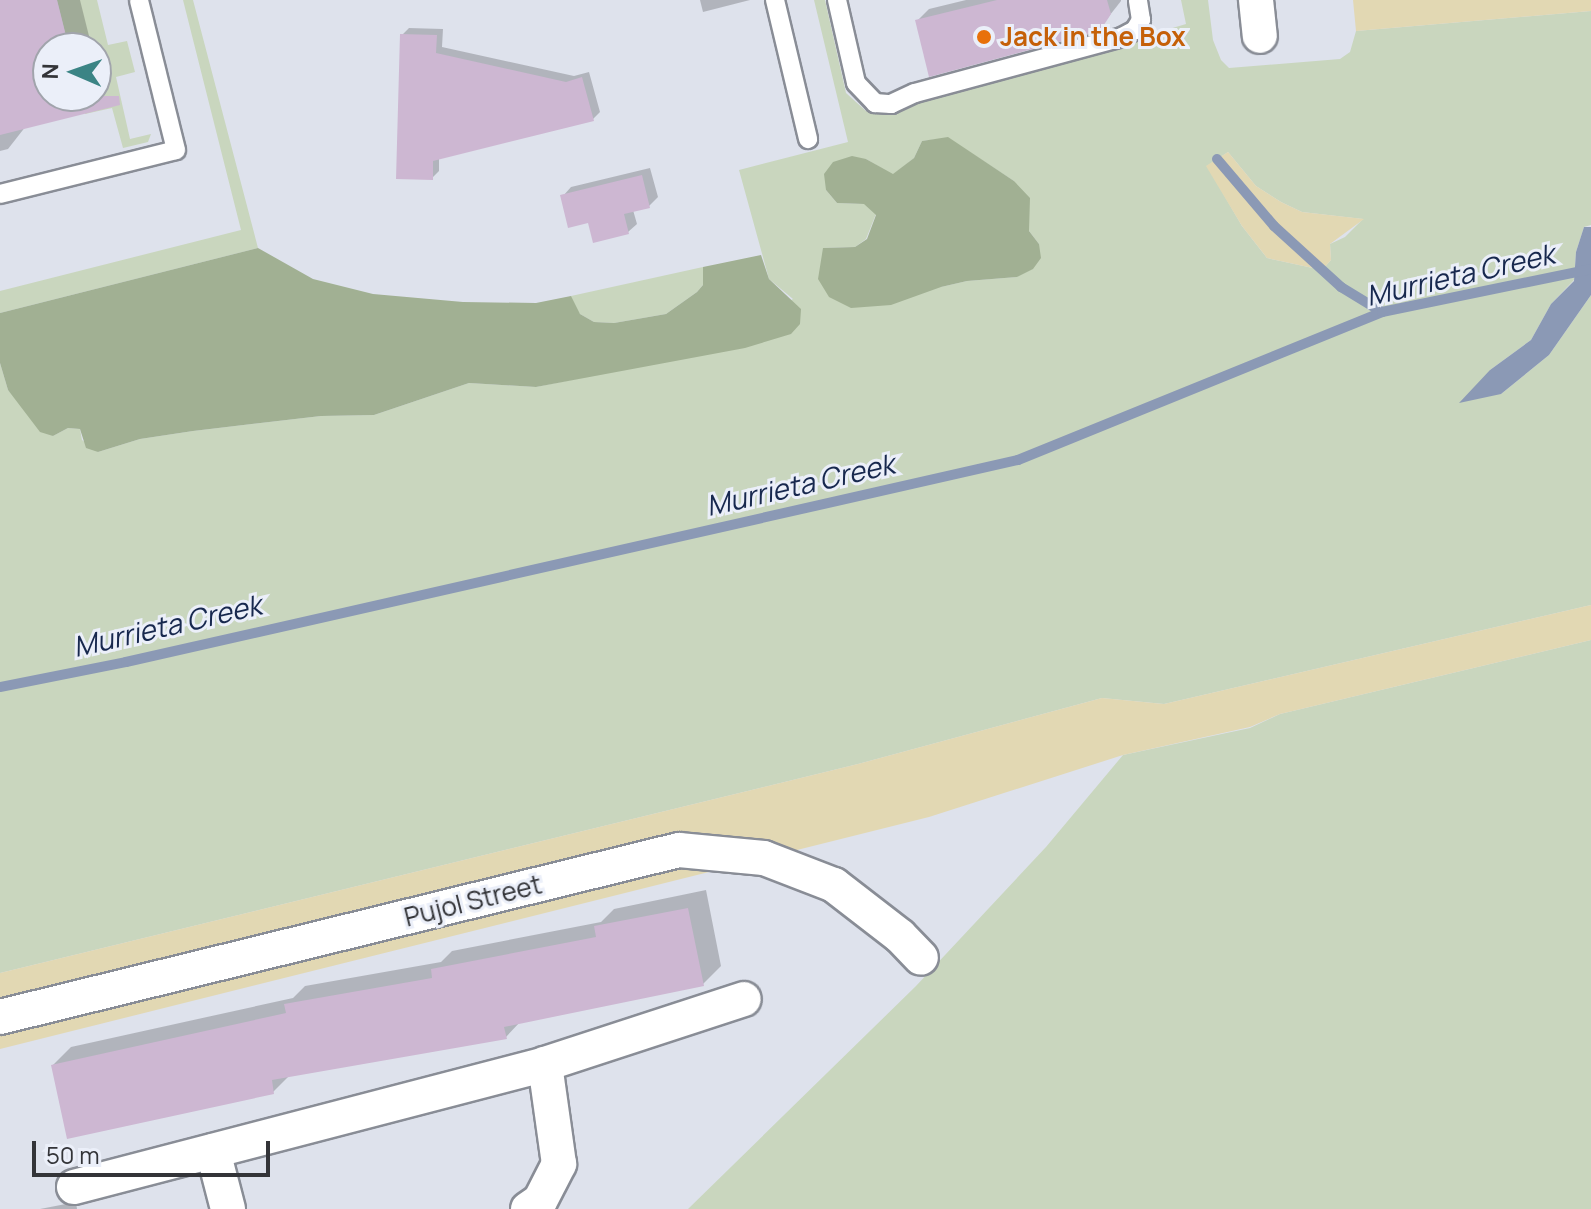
<!DOCTYPE html>
<html>
<head>
<meta charset="utf-8">
<style>
  body { margin:0 }
  #map { position:relative; width:1591px; height:1209px; overflow:hidden; background:#dee2ec; font-family:Manrope,sans-serif }
  div>[style] { position:absolute }
  .green>* { inset:0; background:#c9d6be }
  .forest>* { inset:0; background:#a1b093 }
  .sand>* { inset:0; background:#e2d8b3 }
  .water>* { inset:0; background:#8b99b5 }
  .shadow>* { inset:0; background:#0003 }
  .stream>* { height:10px; margin:-5px; padding:0 5px; transform-origin:5px; border-radius:5px; background:#8b99b5 }
  .building>* { inset:0; background:#cdb7d2 }
  .roads { filter:drop-shadow(2px 0 #898d96) drop-shadow(-2px 0 #898d96) drop-shadow(0 2px #898d96) drop-shadow(0 -2px #898d96) }
  .service>* { height:18px; margin:-9px; padding:0 9px; transform-origin:9px; border-radius:9px; background:#fff }
  .minor>* { height:34px; margin:-17px; padding:0 17px; transform-origin:17px; border-radius:17px; background:#fff }
  .dots>* { width:22px; height:22px; translate:-50% -50%; box-sizing:border-box; border:4px solid #ebeff9; border-radius:50% }
  span { translate:-50% -50%; white-space:nowrap; text-align:center; line-height:1.15; -webkit-text-stroke:6px #ebeff9; paint-order:stroke }
  .food-label { font-size:26px; color:#c56008; font-weight:700 }
  .left { translate:0 -50%; text-align:left }
  .street-label { font-size:26px; color:#333438 }
  .water-label { font-size:28px; color:#17284e; font-style:italic }
  .north { position:absolute; left:32px; top:32px; width:80px; height:80px; box-sizing:border-box; background:#ebeff9; border:2px solid #a1a4ac; border-radius:50%; rotate:272deg; font-size:22px; font-weight:700; line-height:32px; text-align:center; color:#333438 }
  .north::after { content:''; display:block; margin:auto; width:28px; height:36px; background:#3b8485; clip-path:polygon(50% 0,100% 100%,50% 72%,0 100%) }
  .scale { position:absolute; left:32px; top:1141px; width:238px; height:36px; box-sizing:border-box; border:4px solid #333438; border-top:0; padding-left:10px; font-size:24px; line-height:28px; white-space:nowrap; color:#333438; -webkit-text-stroke:6px #ebeff9; paint-order:stroke }
</style>
</head>
<body>
<div id="map">
  <div class="green">
    <i style="clip-path:polygon(57px 0,97px 0,108px 45px,127px 41px,135px 72px,116px 77px,130px 139px,151px 134px,148px 142px,123px 148px,112px 108px,85px 114px,81px 96px,96px 96px,96px 48px,69px 48px)"></i>
    <i style="clip-path:polygon(183px 0,193px 0,258px 248px,0 313px,0 291px,241px 230px)"></i>
    <i style="clip-path:polygon(evenodd,814px 0,825px 0,846px 93px,866px 111px,881px 114px,1186px 24px,1181px 0,1208px 0,1213px 40px,1221px 60px,1229px 68px,1340px 59px,1350px 52px,1356px 31px,1591px 11px,1591px 225px,1584px 227px,1576px 252px,1574px 280px,1551px 304px,1531px 340px,1490px 370px,1501px 394px,1549px 355px,1591px 295px,1591px 605px,1164px 704px,1102px 698px,858px 764px,0 973px,0 363px,8px 390px,53px 436px,68px 428px,80px 429px,82px 440px,98px 452px,140px 439px,193px 431px,321px 416px,374px 415px,469px 383px,536px 387px,704px 353px,793px 299px,769px 279px,739px 170px,848px 142px,814px 0,948px 138px,1014px 181px,1029px 231px,1039px 244px,1017px 277px,967px 281px,941px 287px,823px 248px,855px 247px,866px 239px,876px 214px,865px 204px,837px 203px,826px 190px,866px 159px,893px 175px,914px 158px,922px 141px,948px 138px,814px 0,1228px 152px,1256px 186px,1281px 202px,1302px 212px,1363px 219px,1345px 237px,1330px 244px,1331px 260px,1322px 270px,1267px 258px,1242px 226px,1207px 166px,1228px 152px)"></i>
    <i style="clip-path:polygon(703px 267px,703px 285px,697px 292px,666px 314px,614px 323px,594px 322px,580px 314px,572px 305px,571px 296px)"></i>
    <i style="clip-path:polygon(1591px 640px,1591px 1209px,688px 1209px,916px 986px,1046px 847px,1123px 755px,1250px 728px,1280px 714px)"></i>
  </div>
  <div class="forest">
    <i style="clip-path:polygon(948px 137px,1014px 181px,1030px 198px,1029px 231px,1039px 244px,1041px 258px,1033px 269px,1017px 277px,967px 281px,941px 287px,891px 305px,851px 308px,829px 297px,818px 279px,823px 248px,855px 247px,867px 239px,876px 215px,864px 204px,837px 203px,826px 190px,824px 174px,833px 162px,852px 156px,866px 159px,893px 174px,914px 158px,922px 141px)"></i>
    <i style="clip-path:polygon(258px 248px,313px 279px,373px 294px,463px 302px,536px 303px,571px 296px,580px 314px,594px 322px,614px 323px,666px 314px,697px 292px,703px 285px,703px 267px,761px 255px,769px 279px,801px 309px,800px 324px,791px 334px,745px 348px,536px 387px,469px 383px,374px 415px,321px 416px,193px 431px,140px 439px,98px 452px,86px 448px,80px 429px,68px 428px,53px 436px,40px 432px,8px 390px,0 363px,0 313px)"></i>
  </div>
  <div class="sand">
    <i style="clip-path:polygon(1353px 0,1591px 0,1591px 11px,1356px 31px)"></i>
    <i style="clip-path:polygon(1228px 152px,1256px 186px,1281px 202px,1302px 212px,1364px 219px,1330px 244px,1331px 260px,1322px 270px,1267px 258px,1242px 226px,1206px 166px)"></i>
    <i style="clip-path:polygon(1591px 605px,1591px 640px,1280px 714px,1250px 727px,1123px 755px,929px 817px,0 1049px,0 973px,858px 764px,1102px 698px,1164px 704px)"></i>
  </div>
  <div class="water">
    <i style="clip-path:polygon(1584px 227px,1591px 227px,1591px 295px,1549px 355px,1501px 394px,1459px 403px,1490px 370px,1531px 340px,1551px 304px,1574px 281px,1576px 252px)"></i>
  </div>
  <div class="shadow">
    <i style="clip-path:polygon(0 0,80px 0,92px 48px,48px 48px,48px 96px,96px 96px,96px 64px,103px 93px,84px 112px,26px 126px,8px 149px,0 151px)"></i>
    <i style="clip-path:polygon(700px 0,750px 0,703px 12px)"></i>
    <i style="clip-path:polygon(966px 0,1121px 0,1121px 1px,1099px 29px,917px 21px,929px 9px)"></i>
    <i style="clip-path:polygon(409px 28px,443px 29px,442px 47px,574px 76px,589px 72px,600px 112px,593px 119px,439px 158px,439px 171px,432px 178px,402px 35px)"></i>
    <i style="clip-path:polygon(650px 168px,658px 197px,649px 206px,633px 210px,637px 224px,628px 232px,589px 221px,563px 196px,571px 187px)"></i>
    <i style="clip-path:polygon(706px 890px,721px 966px,703px 984px,521px 1021px,506px 1037px,290px 1075px,273px 1092px,53px 1065px,71px 1047px,293px 998px,305px 986px,441px 962px,452px 951px,601px 922px,614px 909px)"></i>
    <i style="clip-path:polygon(76px 1202px,77px 1209px,40px 1209px)"></i>
  </div>
  <div class="stream">
    <i style="left:1217px;top:159px;width:88px;rotate:49.6deg"></i>
    <i style="left:1274px;top:226px;width:91px;rotate:42.3deg"></i>
    <i style="left:1341px;top:287px;width:48px;rotate:31.4deg"></i>
    <i style="left:0;top:687px;width:128px;rotate:-11.2deg"></i>
    <i style="left:126px;top:662px;width:915px;rotate:-12.76deg"></i>
    <i style="left:1018px;top:460px;width:393px;rotate:-22.1deg"></i>
    <i style="left:1382px;top:312px;width:213px;rotate:-11.6deg"></i>
  </div>
  <div class="building">
    <i style="clip-path:polygon(0 0,57px 0,69px 48px,48px 48px,48px 96px,119px 96px,120px 105px,0 135px)"></i>
    <i style="clip-path:polygon(997px 0,1107px 0,1111px 14px,1100px 31px,929px 77px,915px 20px)"></i>
    <i style="clip-path:polygon(400px 34px,437px 35px,436px 53px,566px 82px,582px 77px,594px 121px,433px 161px,433px 180px,396px 179px)"></i>
    <i style="clip-path:polygon(642px 175px,650px 208px,624px 214px,629px 234px,593px 243px,588px 223px,568px 228px,560px 195px)"></i>
    <i style="clip-path:polygon(688px 908px,704px 986px,504px 1027px,507px 1039px,272px 1080px,274px 1094px,67px 1139px,51px 1065px,286px 1013px,284px 1004px,432px 978px,431px 969px,596px 937px,594px 926px)"></i>
  </div>
  <div class="roads">
    <div class="service">
      <i style="left:775px;top:0;width:143px;rotate:76.6deg"></i>
      <i style="left:837px;top:0;width:85px;rotate:77.1deg"></i>
      <i style="left:856px;top:83px;width:28px;rotate:46deg"></i>
      <i style="left:875px;top:103px;width:16px;rotate:4deg"></i>
      <i style="left:891px;top:104px;width:26px;rotate:-25deg"></i>
      <i style="left:915px;top:93px;width:214px;rotate:-15.1deg"></i>
      <i style="left:1122px;top:37px;width:15px;rotate:-28deg"></i>
      <i style="left:1135px;top:30px;width:12px;rotate:-59deg"></i>
      <i style="left:1141px;top:20px;width:20px;rotate:-99deg"></i>
      <i style="left:0;top:194px;width:181px;rotate:-14deg"></i>
      <i style="left:176px;top:150px;width:154px;rotate:-103.9deg"></i>
    </div>
    <div class="minor">
      <i style="left:1256px;top:0;width:36px;rotate:84deg"></i>
      <i style="left:0;top:1017px;width:699px;rotate:-13.82deg"></i>
      <i style="left:679px;top:850px;width:85px;rotate:5.4deg"></i>
      <i style="left:764px;top:858px;width:75px;rotate:21.1deg"></i>
      <i style="left:834px;top:885px;width:83px;rotate:37.7deg"></i>
      <i style="left:900px;top:936px;width:30px;rotate:46deg"></i>
      <i style="left:213px;top:1151px;width:60px;rotate:75.5deg"></i>
      <i style="left:74px;top:1187px;width:487px;rotate:-14.6deg"></i>
      <i style="left:545px;top:1064px;width:209px;rotate:-18.1deg"></i>
      <i style="left:528px;top:1209px;width:14px;rotate:-34deg"></i>
      <i style="left:540px;top:1201px;width:42px;rotate:-62.8deg"></i>
      <i style="left:559px;top:1164px;width:101px;rotate:-98deg"></i>
    </div>
  </div>
  <div class="dots">
    <i style="left:984px;top:37px;background:#e8710a"></i>
  </div>
  <div class="food-label">
    <span class="left" style="left:1000px;top:37px">Jack in the Box</span>
  </div>
  <div class="street-label">
    <span style="left:473px;top:901px;rotate:-14deg">Pujol Street</span>
  </div>
  <div class="water-label">
    <span style="left:1460px;top:274px;rotate:-13deg">Murrieta Creek</span>
    <span style="left:800px;top:484px;rotate:-13deg">Murrieta Creek</span>
    <span style="left:167px;top:625px;rotate:-13deg">Murrieta Creek</span>
  </div>
  <div class="north">N</div>
  <div class="scale">50 m</div>
</div>
</body>
</html>
